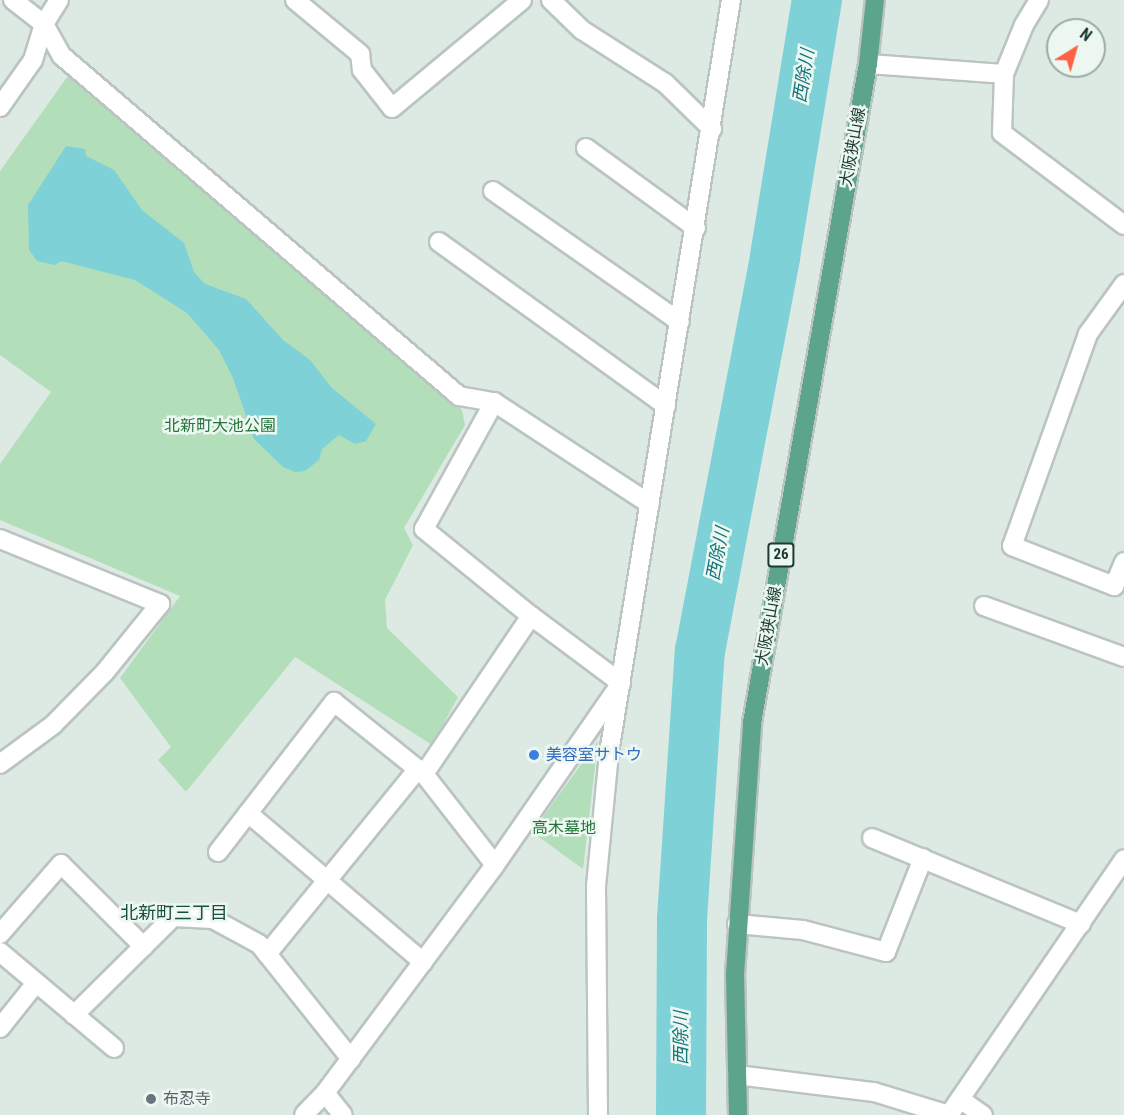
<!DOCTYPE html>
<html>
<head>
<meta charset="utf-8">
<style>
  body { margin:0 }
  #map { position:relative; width:1124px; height:1115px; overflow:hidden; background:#dceae3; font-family:"Roboto Condensed","Noto Sans JP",sans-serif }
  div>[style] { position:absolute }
  .green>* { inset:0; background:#b3deba }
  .water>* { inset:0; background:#7ed1d6 }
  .river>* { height:50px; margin:-25px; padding:0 25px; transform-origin:25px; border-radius:25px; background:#7ed1d6 }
  .roads { filter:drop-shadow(2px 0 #bbc4c1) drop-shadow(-2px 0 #bbc4c1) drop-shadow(0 2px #bbc4c1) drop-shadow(0 -2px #bbc4c1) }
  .minor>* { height:18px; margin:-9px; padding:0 9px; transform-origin:9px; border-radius:9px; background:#fff }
  .major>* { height:18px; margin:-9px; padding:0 9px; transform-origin:9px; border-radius:9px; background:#5ca48b }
  .dots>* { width:16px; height:16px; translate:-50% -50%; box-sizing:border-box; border:3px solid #edf7f1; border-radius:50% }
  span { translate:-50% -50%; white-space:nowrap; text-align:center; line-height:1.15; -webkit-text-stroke:5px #edf7f1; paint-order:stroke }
  .shield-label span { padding:2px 4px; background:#edf7f1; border:2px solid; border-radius:4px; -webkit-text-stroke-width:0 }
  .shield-label { font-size:15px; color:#1d3b30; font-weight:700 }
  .street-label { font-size:16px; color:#1d3b30 }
  .park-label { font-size:16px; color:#24753b }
  .shop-label { font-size:16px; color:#366cbe }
  .left { translate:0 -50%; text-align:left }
  .worship-label { font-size:16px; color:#5b616d }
  .water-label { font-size:18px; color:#13747b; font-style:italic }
  .neighbourhood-label { font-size:18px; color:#184e3b }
  .north { position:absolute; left:1046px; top:18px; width:60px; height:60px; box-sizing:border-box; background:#edf7f1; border:2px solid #9aaca4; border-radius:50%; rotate:37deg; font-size:16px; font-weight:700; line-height:24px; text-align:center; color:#1d3b30 }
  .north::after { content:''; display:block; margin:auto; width:21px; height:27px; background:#ff6146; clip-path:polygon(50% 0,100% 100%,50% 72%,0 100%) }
</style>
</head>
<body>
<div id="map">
  <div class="green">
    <i style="clip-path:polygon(70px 73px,462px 410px,465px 425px,404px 528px,413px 545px,385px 600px,387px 628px,458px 697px,432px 745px,295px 657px,186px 792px,158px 760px,171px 747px,120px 678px,180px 596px,0 520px,0 464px,51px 392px,0 355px,0 171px)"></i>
    <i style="clip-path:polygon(598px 741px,583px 869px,532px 832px)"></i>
  </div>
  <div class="water">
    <i style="clip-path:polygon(66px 146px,85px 149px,86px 156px,114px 170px,142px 210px,184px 243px,194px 272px,205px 284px,246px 299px,283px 340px,310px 360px,332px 388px,376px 424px,366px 441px,355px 444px,339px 435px,322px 449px,319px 460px,305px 471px,295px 472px,283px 467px,254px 439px,233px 378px,219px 350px,187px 313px,135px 280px,61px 261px,55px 265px,37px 261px,29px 250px,28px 205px)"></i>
  </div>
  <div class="river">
    <i style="left:681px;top:1115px;width:196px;rotate:-89.7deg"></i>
    <i style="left:682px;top:919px;width:269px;rotate:-86.2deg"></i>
    <i style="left:700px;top:651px;width:402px;rotate:-79.2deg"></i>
    <i style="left:775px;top:256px;width:259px;rotate:-80.7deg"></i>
  </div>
  <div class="roads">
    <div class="minor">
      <i style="left:13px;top:0;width:39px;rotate:38deg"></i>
      <i style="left:44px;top:24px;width:28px;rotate:-58deg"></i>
      <i style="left:295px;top:0;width:85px;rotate:39.7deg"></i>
      <i style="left:360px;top:54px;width:16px;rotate:83deg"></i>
      <i style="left:362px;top:70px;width:48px;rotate:51.7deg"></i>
      <i style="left:392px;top:108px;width:169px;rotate:-39.7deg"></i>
      <i style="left:551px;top:0;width:43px;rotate:44.1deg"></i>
      <i style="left:582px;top:30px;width:98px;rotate:32.6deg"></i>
      <i style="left:665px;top:83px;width:66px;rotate:44.4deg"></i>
      <i style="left:1039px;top:0;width:29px;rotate:121deg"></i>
      <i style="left:1024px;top:25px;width:53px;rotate:112.2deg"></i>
      <i style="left:1004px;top:74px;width:59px;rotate:91.9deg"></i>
      <i style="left:1002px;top:133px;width:153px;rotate:37deg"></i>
      <i style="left:44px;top:24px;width:37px;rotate:61deg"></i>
      <i style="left:62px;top:56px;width:523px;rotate:40.58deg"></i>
      <i style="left:459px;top:396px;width:36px;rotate:10deg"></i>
      <i style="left:494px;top:402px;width:186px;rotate:33.2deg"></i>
      <i style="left:868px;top:64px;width:136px;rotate:4.2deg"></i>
      <i style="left:0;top:107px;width:57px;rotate:-54.9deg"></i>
      <i style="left:33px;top:60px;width:38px;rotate:-73deg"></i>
      <i style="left:586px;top:148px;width:136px;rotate:36deg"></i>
      <i style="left:493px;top:191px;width:228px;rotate:35deg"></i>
      <i style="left:439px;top:242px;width:280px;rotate:35.8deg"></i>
      <i style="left:1124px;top:284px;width:62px;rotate:125.8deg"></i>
      <i style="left:1088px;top:334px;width:225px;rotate:109.7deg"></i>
      <i style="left:1012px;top:546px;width:110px;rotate:21.4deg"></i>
      <i style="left:1114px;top:586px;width:26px;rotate:-67deg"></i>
      <i style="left:0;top:539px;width:173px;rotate:22.1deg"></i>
      <i style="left:160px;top:604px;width:87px;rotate:129deg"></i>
      <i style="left:105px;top:672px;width:74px;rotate:134.5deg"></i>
      <i style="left:53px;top:725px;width:66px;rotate:143.7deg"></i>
      <i style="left:984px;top:606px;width:149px;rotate:20deg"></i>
      <i style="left:424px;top:774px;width:191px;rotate:-55.9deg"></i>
      <i style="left:531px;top:616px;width:138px;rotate:-140.9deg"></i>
      <i style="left:424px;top:529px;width:145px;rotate:-61.1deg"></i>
      <i style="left:248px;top:813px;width:230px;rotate:40.4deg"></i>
      <i style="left:872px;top:838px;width:226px;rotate:22.4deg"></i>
      <i style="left:218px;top:852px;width:190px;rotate:-52.3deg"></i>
      <i style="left:334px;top:702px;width:115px;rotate:38.7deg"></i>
      <i style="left:424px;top:774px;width:115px;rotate:52deg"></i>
      <i style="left:495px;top:865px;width:284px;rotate:126.7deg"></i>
      <i style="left:325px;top:1093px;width:30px;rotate:134deg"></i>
      <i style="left:495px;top:865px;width:221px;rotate:-55.3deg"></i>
      <i style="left:621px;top:683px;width:112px;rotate:-143.3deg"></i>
      <i style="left:737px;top:924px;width:66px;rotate:5.2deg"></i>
      <i style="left:803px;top:930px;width:86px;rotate:14.8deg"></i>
      <i style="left:886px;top:952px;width:101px;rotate:-68.5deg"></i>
      <i style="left:0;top:934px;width:93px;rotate:-48.9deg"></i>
      <i style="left:61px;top:864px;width:117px;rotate:45deg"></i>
      <i style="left:260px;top:945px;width:146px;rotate:51.4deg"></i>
      <i style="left:0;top:952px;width:149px;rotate:40.1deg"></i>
      <i style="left:267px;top:954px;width:239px;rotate:-50.8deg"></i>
      <i style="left:74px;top:1015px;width:139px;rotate:-44.7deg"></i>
      <i style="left:173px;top:917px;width:40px;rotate:2.9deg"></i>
      <i style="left:213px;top:919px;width:52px;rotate:28.5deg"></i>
      <i style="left:0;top:1028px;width:58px;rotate:-51.3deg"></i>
      <i style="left:737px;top:1075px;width:138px;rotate:7.1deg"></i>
      <i style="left:874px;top:1092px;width:78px;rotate:17deg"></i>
      <i style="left:325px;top:1093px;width:28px;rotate:51deg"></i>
      <i style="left:960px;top:1099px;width:28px;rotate:35deg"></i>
      <i style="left:598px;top:1115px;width:229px;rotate:-90.5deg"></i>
      <i style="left:596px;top:886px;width:134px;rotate:-84.4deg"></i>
      <i style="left:609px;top:753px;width:763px;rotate:-80.8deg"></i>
      <i style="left:949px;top:1115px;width:310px;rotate:-55.6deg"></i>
    </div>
    <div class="major">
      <i style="left:738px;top:1115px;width:140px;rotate:-91.2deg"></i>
      <i style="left:735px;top:975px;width:253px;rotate:-86.1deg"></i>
      <i style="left:752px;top:723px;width:669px;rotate:-80.02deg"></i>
      <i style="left:868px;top:64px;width:64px;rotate:-83.8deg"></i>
    </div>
  </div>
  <div class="dots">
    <i style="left:534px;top:755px;background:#3f7fe0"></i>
    <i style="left:151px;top:1099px;background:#6b7280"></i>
  </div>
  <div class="shield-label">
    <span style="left:781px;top:555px">26</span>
  </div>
  <div class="street-label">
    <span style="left:853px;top:147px;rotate:-80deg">大阪狭山線</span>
    <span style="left:769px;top:626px;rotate:-80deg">大阪狭山線</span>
  </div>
  <div class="park-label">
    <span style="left:220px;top:426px">北新町大池公園</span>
    <span style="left:564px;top:828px">高木墓地</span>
  </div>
  <div class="shop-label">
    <span class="left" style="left:546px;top:755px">美容室サトウ</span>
  </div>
  <div class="worship-label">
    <span class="left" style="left:163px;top:1099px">布忍寺</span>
  </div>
  <div class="water-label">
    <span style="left:804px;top:76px;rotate:-81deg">西除川</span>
    <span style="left:718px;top:554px;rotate:-79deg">西除川</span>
    <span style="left:681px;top:1038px;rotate:-90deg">西除川</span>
  </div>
  <div class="neighbourhood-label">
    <span style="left:174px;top:913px">北新町三丁目</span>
  </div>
  <div class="north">N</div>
</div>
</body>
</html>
